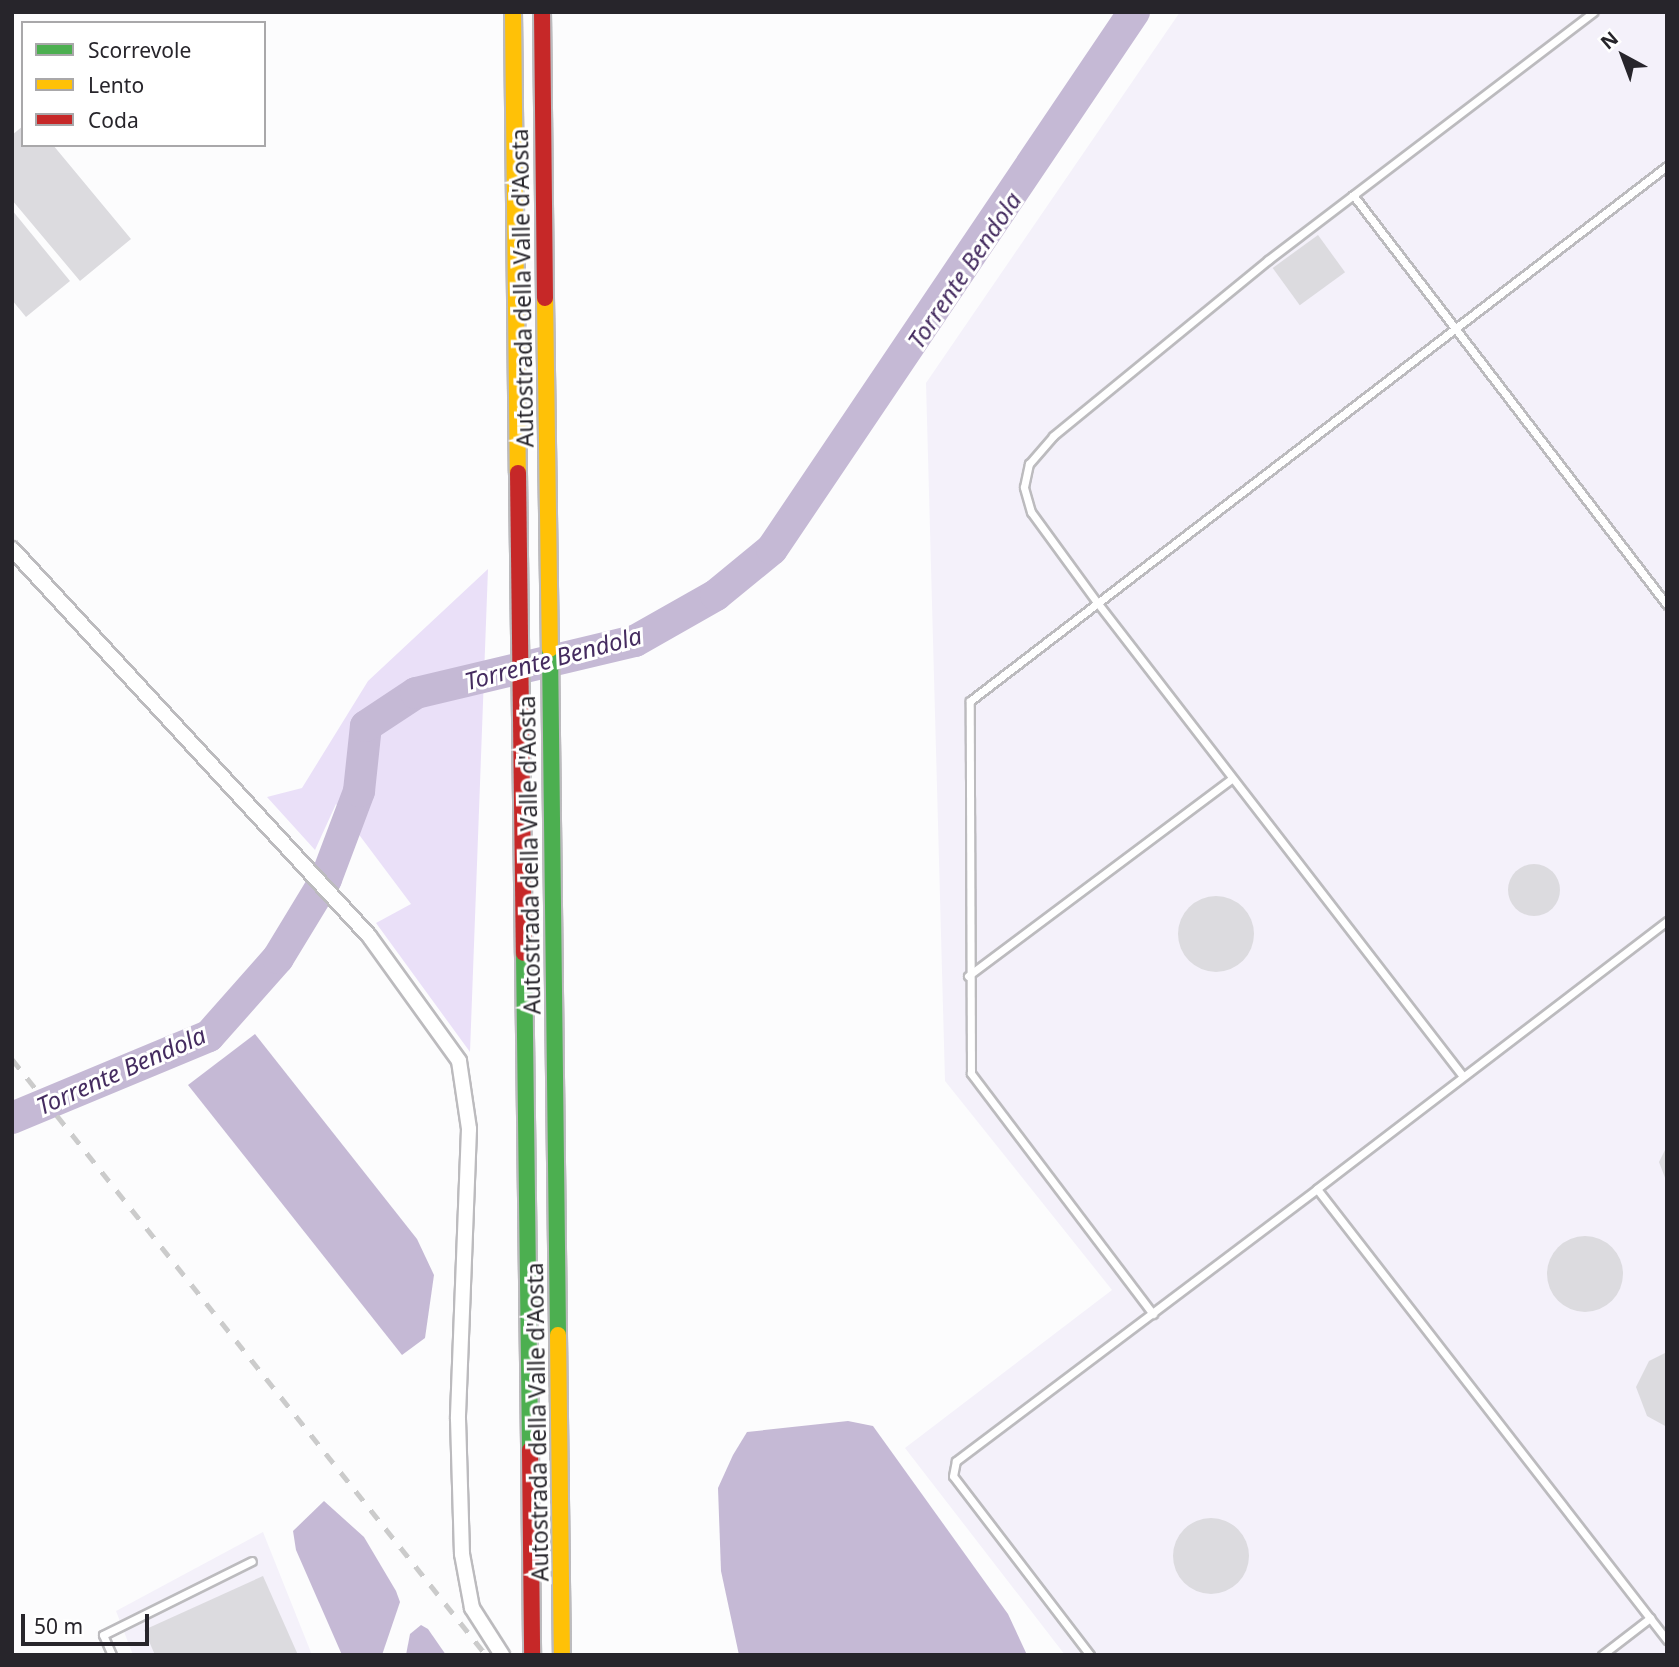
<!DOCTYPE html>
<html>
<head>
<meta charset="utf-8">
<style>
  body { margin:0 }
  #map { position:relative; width:1679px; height:1667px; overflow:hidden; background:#fcfcfd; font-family:"Noto Sans",sans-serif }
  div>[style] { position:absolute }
  .built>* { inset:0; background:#f4f1fa }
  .green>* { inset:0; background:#eae0f8 }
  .water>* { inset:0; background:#c5b9d5 }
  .river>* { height:32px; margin:-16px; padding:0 16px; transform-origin:16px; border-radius:16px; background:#c5b9d5 }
  .building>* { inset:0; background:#dcdbdf; transform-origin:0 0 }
  .round { border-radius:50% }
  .roads { filter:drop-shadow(2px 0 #bcbbbe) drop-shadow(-2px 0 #bcbbbe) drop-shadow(0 2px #bcbbbe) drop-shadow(0 -2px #bcbbbe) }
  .lane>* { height:7px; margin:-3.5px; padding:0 3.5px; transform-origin:3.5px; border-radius:3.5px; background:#fff }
  .street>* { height:14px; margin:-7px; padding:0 7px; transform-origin:7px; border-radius:7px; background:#fff }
  .fast>* { height:16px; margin:-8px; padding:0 8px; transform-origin:8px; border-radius:8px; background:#4caf50 }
  .slow>* { height:16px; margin:-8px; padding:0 8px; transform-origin:8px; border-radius:8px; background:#ffc107 }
  .jam>* { height:16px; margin:-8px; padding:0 8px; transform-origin:8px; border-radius:8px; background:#c62828 }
  .rail>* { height:5px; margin-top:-2.5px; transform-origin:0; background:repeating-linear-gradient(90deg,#cbcbcb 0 12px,transparent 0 24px) }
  span { translate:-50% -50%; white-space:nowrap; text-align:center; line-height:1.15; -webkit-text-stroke:6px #fff; paint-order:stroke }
  .street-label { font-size:23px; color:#27252b }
  .water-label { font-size:24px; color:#452c60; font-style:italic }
  .frame { position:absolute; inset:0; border:14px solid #27252b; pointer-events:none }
  .legend { position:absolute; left:21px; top:21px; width:245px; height:126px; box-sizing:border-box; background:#fff; border:2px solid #a9a8aa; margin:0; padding:9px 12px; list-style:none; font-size:21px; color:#27252b }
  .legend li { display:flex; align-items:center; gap:14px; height:35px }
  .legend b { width:35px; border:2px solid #a9a8aa }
  .north { position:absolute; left:1588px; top:21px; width:70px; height:70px; -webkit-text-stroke:5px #fff; paint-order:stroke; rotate:319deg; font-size:19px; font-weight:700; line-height:28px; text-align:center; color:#27252b }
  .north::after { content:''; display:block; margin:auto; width:24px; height:32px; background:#27252b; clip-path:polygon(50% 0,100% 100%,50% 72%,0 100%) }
  .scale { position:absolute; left:21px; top:1614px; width:128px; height:32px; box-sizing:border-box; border:4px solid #27252b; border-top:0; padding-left:9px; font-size:21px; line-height:24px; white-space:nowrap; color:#27252b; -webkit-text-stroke:5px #fff; paint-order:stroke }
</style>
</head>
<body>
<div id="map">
  <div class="built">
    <i style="clip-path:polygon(1180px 12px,1667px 12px,1667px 1655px,1065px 1655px,905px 1448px,1112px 1290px,945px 1081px,926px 383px)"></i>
    <i style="clip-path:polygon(263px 1532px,312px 1655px,133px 1655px,116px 1611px)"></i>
  </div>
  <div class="green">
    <i style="clip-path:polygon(488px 569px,470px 1052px,376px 923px,411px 904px,336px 804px,315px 850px,267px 797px,302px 788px,368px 681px)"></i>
  </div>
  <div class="water">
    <i style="clip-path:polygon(255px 1034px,417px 1239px,434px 1275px,425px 1338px,402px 1355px,188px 1085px)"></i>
    <i style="clip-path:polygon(848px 1421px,873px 1426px,1008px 1614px,1027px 1655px,739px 1655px,721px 1571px,718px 1488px,733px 1455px,747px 1432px)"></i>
    <i style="clip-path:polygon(324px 1501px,364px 1537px,396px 1591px,400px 1602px,382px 1655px,342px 1655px,296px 1550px,293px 1531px)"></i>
    <i style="clip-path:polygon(421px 1625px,428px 1629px,446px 1655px,406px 1655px,410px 1634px)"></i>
  </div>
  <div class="river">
    <i style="left:12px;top:1118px;width:213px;rotate:-22.6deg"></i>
    <i style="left:209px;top:1036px;width:104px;rotate:-48.5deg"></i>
    <i style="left:278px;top:958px;width:92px;rotate:-58.7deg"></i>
    <i style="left:326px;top:879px;width:94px;rotate:-69.4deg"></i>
    <i style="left:359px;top:791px;width:65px;rotate:-83.9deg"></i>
    <i style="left:366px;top:726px;width:60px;rotate:-33.4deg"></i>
    <i style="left:416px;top:693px;width:225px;rotate:-13.4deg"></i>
    <i style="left:635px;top:641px;width:93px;rotate:-29.6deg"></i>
    <i style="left:716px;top:595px;width:72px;rotate:-39.4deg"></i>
    <i style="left:772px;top:549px;width:648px;rotate:-56.02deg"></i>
  </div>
  <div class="building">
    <i style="clip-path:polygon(23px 126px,23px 145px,53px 145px,131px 239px,80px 281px,12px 200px,12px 135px)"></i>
    <i style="clip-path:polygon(12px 210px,70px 281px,26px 317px,12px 300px)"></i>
    <i style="left:1318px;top:235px;width:46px;height:56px;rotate:54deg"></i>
    <i class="round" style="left:1508px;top:864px;width:52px;height:52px"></i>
    <i class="round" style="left:1178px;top:896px;width:76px;height:76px"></i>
    <i style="clip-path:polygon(1667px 1146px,1667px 1183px,1659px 1162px)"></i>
    <i class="round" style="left:1547px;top:1236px;width:76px;height:76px"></i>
    <i style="clip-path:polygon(1667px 1352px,1667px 1427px,1647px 1416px,1636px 1387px,1649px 1361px)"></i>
    <i class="round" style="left:1173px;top:1518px;width:76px;height:76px"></i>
    <i style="clip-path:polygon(263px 1576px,298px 1655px,155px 1655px,144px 1630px)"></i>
  </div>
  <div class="roads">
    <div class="lane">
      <i style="left:1353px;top:195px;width:516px;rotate:52.55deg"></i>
      <i style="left:1667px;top:921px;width:441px;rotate:142.6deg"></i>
      <i style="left:1317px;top:1189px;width:571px;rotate:52.19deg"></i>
      <i style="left:968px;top:976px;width:329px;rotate:-36.8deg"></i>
      <i style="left:1462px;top:1075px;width:599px;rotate:-127.67deg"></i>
      <i style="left:1096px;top:601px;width:110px;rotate:-126.1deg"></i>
      <i style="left:1031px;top:512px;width:26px;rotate:-106deg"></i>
      <i style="left:1024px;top:487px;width:24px;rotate:-78deg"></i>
      <i style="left:1029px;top:464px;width:37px;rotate:-49deg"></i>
      <i style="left:1053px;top:436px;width:278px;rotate:-39.3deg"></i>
      <i style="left:1268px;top:260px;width:409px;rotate:-37.3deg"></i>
      <i style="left:1153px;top:1314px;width:302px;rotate:-127.1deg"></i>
      <i style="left:971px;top:1073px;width:372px;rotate:-90.2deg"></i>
      <i style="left:970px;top:701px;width:879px;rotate:-37.51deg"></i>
      <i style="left:112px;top:1655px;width:22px;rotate:-114deg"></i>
      <i style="left:103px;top:1635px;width:166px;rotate:-26.4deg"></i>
      <i style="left:1090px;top:1655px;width:225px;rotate:-127.4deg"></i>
      <i style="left:953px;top:1476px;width:15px;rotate:-79deg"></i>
      <i style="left:956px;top:1461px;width:452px;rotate:-37deg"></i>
      <i style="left:1602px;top:1655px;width:61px;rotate:-37.6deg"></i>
    </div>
    <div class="street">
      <i style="left:12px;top:549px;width:527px;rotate:47.31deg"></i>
      <i style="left:369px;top:936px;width:154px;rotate:54.2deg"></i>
      <i style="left:459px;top:1061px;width:69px;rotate:81.6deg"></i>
      <i style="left:469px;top:1129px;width:290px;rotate:92.2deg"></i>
      <i style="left:458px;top:1419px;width:135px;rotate:88.3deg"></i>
      <i style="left:462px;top:1554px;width:55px;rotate:79.5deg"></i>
      <i style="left:472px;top:1608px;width:56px;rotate:57.4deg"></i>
    </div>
    <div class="fast">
      <i style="left:550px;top:649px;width:686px;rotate:89.33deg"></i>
      <i style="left:524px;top:953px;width:497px;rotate:89.3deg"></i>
    </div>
    <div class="slow">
      <i style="left:513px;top:12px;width:461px;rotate:89.4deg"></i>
      <i style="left:545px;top:298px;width:351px;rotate:89.2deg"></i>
      <i style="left:558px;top:1335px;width:320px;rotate:89.3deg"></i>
    </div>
    <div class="jam">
      <i style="left:542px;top:12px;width:286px;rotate:89.4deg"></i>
      <i style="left:518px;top:473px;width:480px;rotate:89.3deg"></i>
      <i style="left:530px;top:1450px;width:205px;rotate:89.4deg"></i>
    </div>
  </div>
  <div class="rail">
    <i style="left:12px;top:1059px;width:762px;rotate:51.5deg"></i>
  </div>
  <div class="street-label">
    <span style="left:522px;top:288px;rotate:-91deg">Autostrada della Valle d'Aosta</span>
    <span style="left:529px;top:855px;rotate:-91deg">Autostrada della Valle d'Aosta</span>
    <span style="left:537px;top:1422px;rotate:-91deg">Autostrada della Valle d'Aosta</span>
  </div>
  <div class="water-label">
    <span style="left:964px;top:270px;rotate:-56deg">Torrente Bendola</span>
    <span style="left:553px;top:658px;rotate:-15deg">Torrente Bendola</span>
    <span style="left:121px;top:1070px;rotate:-24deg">Torrente Bendola</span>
  </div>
  <div class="frame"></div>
  <ul class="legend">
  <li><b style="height:9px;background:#4caf50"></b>Scorrevole</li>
  <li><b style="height:9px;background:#ffc107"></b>Lento</li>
  <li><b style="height:9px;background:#c62828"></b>Coda</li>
  </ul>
  <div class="north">N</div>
  <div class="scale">50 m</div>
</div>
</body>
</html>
